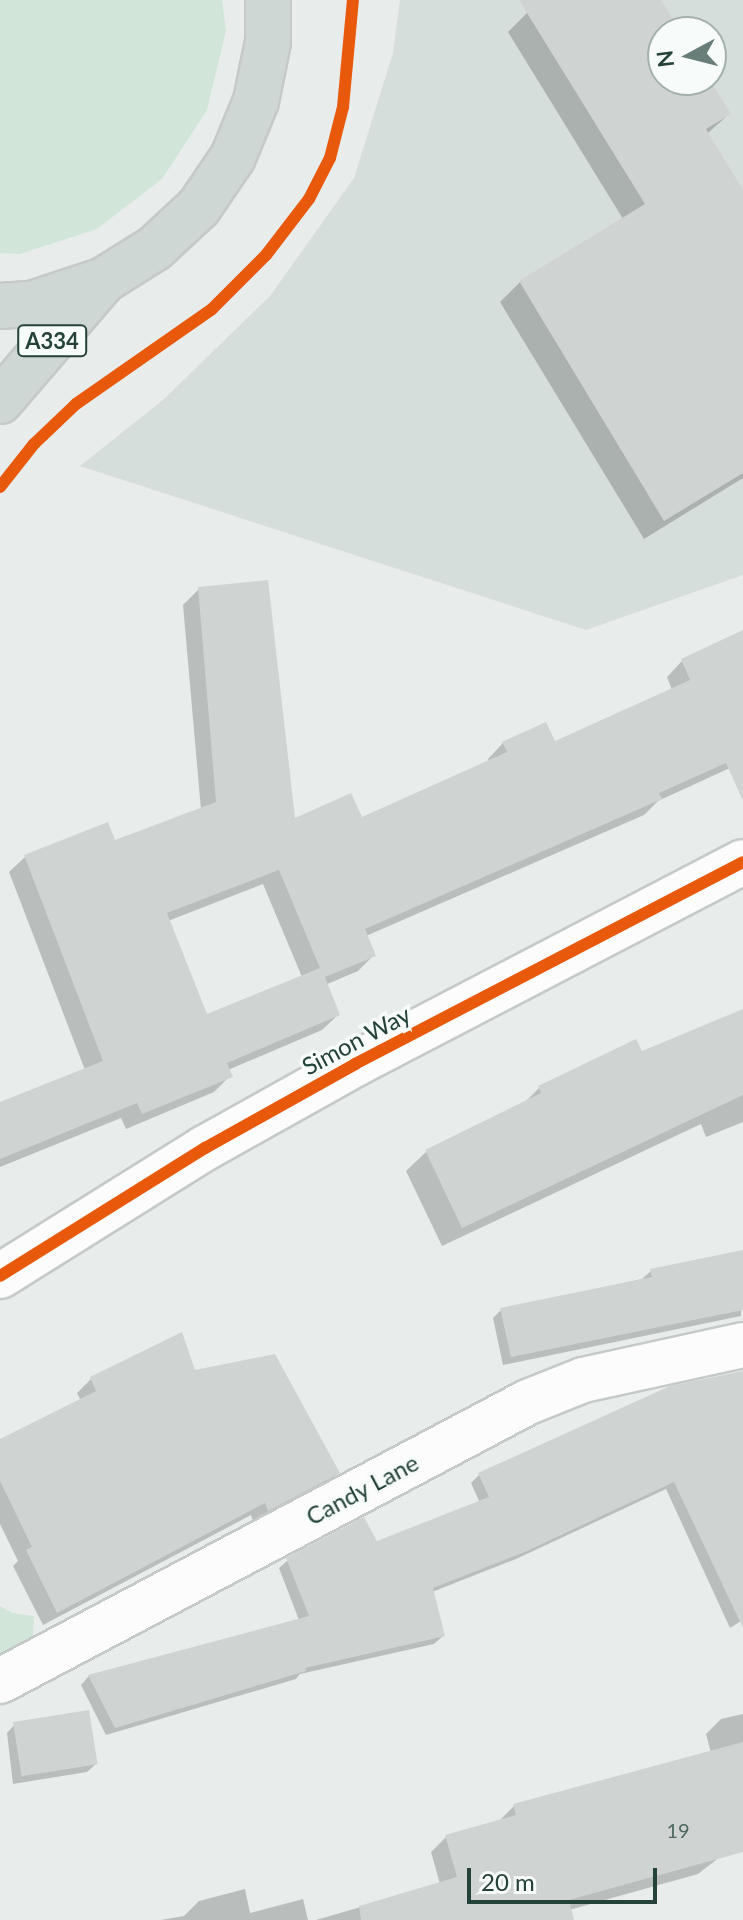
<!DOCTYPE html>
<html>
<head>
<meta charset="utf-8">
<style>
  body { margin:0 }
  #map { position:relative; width:743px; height:1920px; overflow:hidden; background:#e8edeb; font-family:Lato,sans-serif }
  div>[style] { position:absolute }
  .built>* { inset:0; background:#d6dedb }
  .green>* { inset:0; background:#d1e6d8 }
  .shadow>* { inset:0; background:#0003 }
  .building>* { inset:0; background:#cfd4d2; transform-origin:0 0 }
  .roads { filter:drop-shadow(2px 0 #c5cac8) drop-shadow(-2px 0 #c5cac8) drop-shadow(0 2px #c5cac8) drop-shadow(0 -2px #c5cac8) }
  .minor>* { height:44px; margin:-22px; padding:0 22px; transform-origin:22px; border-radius:22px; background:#fcfcfc }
  .major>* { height:44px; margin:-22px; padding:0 22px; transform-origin:22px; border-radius:22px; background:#cfd7d5 }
  .cycleway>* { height:12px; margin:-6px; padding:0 6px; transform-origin:6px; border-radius:6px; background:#e8590c }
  span { translate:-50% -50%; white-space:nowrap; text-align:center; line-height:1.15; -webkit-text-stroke:7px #f7fbf9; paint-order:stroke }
  .number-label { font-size:20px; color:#506761 }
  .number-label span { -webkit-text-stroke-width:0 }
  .shield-label span { padding:2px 6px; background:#f7fbf9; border:2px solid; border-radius:6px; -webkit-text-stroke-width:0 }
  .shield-label { font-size:22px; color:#24423a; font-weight:700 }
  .street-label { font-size:24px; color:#24423a }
  .north { position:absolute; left:647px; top:16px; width:80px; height:80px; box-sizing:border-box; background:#f7fbf9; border:2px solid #a3b1ad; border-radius:50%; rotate:263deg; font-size:22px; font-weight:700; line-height:32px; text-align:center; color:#24423a }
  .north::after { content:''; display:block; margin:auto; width:28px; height:36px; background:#697e78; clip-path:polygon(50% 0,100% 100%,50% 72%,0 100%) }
  .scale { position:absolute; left:467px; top:1868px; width:190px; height:36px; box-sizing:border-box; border:4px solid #24423a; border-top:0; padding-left:10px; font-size:24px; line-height:28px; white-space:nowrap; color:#24423a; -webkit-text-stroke:6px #f7fbf9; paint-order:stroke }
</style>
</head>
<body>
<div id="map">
  <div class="built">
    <i style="clip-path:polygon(evenodd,400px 0,743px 0,743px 575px,586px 630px,80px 466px,164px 399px,270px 296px,354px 178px,393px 53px,400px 0,663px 32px,711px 32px,711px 80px,663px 80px,663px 32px)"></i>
  </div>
  <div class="green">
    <i style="clip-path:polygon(0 0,222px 0,226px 31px,207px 110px,162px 179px,97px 229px,20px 254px,0 253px)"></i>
    <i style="clip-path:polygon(0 1606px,12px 1613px,34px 1616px,33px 1636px,0 1657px)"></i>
  </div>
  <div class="shadow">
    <i style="clip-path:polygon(548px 0,659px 0,679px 32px,663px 32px,663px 80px,708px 80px,729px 114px,707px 134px,743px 193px,743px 478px,644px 539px,500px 302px,520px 282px,623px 219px,508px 32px,527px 13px)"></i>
    <i style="clip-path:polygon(evenodd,199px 589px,293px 821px,361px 819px,489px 762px,488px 759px,503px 743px,554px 743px,672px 690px,667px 677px,682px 661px,743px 633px,743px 762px,658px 801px,644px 815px,366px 936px,374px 955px,358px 971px,325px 985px,338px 1015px,322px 1030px,228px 1070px,230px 1076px,214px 1092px,126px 1129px,121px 1118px,0 1167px,0 1104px,85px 1070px,9px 872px,25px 857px,107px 825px,114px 843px,201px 810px,183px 605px,199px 589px,263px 884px,302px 977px,206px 1017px,168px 921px,263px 884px)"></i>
    <i style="clip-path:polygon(743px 1012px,743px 1122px,706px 1137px,701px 1124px,442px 1246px,406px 1171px,426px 1152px,522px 1105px,539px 1088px,641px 1053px)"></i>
    <i style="clip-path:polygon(743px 1252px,741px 1316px,503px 1365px,493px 1318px,501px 1310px,642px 1279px,651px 1271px)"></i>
    <i style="clip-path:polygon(193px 1373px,338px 1473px,324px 1487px,254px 1524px,251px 1515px,43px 1625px,13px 1566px,18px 1561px,0 1524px,0 1441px,81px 1401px,77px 1393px,91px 1379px)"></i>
    <i style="clip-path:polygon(743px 1373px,743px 1620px,730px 1628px,666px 1489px,516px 1559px,432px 1592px,443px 1636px,434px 1644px,300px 1674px,296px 1679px,106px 1735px,81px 1685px,89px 1676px,299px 1620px,279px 1568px,288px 1560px,376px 1543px,480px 1503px,471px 1483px,479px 1475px)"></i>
    <i style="clip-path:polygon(743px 1714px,743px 1839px,698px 1874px,569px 1910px,564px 1920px,316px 1920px,440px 1884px,431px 1852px,446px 1837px,499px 1821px,514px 1806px,711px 1753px,706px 1734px,721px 1719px)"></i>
    <i style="clip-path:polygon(15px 1724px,96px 1764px,87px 1772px,13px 1784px,7px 1733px)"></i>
    <i style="clip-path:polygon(245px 1889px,250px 1913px,303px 1899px,308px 1920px,161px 1920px,184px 1916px,199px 1901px)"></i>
  </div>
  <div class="building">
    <i style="clip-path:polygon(519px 0,661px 0,681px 32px,663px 32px,663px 80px,710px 80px,731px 114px,706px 129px,743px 190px,743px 473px,664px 521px,519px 281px,645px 204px)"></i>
    <i style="clip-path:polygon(evenodd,268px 580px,295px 818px,351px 793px,362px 817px,507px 752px,502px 742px,546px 722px,555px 741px,690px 680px,681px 659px,743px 630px,743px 801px,726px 763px,659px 793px,662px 799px,365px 929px,376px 956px,325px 977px,340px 1015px,227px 1063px,233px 1077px,142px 1114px,137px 1103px,0 1159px,0 1102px,103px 1061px,24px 855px,108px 822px,115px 840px,216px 802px,198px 587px,268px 580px,279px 870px,320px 968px,207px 1014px,167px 913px,279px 870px)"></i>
    <i style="clip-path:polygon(743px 1009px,743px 1095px,462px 1228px,425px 1150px,541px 1093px,538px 1086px,636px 1039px,642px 1051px)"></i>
    <i style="clip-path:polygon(743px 1250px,743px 1310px,511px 1357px,500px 1308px,652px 1277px,650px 1269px)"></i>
    <i style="clip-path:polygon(182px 1332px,195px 1370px,275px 1354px,340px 1473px,268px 1511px,265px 1503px,57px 1613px,26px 1550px,32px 1547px,0 1481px,0 1439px,96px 1391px,90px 1377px)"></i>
    <i style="clip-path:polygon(743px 1371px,743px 1628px,674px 1482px,527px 1551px,433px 1588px,445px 1636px,305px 1668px,306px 1671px,115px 1728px,88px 1675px,309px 1616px,286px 1558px,364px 1517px,377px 1541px,489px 1497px,478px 1473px,670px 1386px)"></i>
    <i style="left:89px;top:1710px;width:55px;height:77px;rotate:81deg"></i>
    <i style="clip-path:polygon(743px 1742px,743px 1852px,569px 1900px,574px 1920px,361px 1920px,359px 1906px,457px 1877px,445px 1835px,516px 1815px,513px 1804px)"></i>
  </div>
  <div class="roads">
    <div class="minor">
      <i style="left:0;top:1276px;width:242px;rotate:-32deg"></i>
      <i style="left:205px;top:1148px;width:172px;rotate:-29.2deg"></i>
      <i style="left:355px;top:1064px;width:437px;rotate:-27.5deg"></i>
      <i style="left:0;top:1681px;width:597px;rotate:-27.85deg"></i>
      <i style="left:528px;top:1402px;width:59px;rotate:-21.8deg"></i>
      <i style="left:583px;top:1380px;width:164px;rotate:-12.3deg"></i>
    </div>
    <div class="major">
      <i style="left:0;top:306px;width:32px;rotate:-4deg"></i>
      <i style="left:32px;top:304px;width:76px;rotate:-18.4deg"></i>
      <i style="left:104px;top:280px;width:60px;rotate:-32.1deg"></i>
      <i style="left:155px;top:248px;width:60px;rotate:-43deg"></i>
      <i style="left:199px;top:207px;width:60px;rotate:-55.8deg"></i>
      <i style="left:233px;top:157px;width:61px;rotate:-67.7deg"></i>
      <i style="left:256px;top:101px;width:60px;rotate:-78.5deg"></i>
      <i style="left:268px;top:42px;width:42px;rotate:-90deg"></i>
      <i style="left:0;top:401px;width:160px;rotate:-49.3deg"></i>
    </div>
  </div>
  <div class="cycleway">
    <i style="left:0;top:487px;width:55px;rotate:-51.7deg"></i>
    <i style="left:34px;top:444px;width:58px;rotate:-43.6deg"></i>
    <i style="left:76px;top:404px;width:166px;rotate:-34.9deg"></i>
    <i style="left:212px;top:309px;width:76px;rotate:-45deg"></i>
    <i style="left:266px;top:255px;width:71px;rotate:-52.5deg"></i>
    <i style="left:309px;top:199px;width:46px;rotate:-62.9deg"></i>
    <i style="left:330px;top:158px;width:53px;rotate:-75.7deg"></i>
    <i style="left:343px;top:107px;width:107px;rotate:-84.7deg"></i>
    <i style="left:0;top:1276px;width:242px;rotate:-32deg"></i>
    <i style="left:205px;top:1148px;width:172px;rotate:-29.2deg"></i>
    <i style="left:355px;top:1064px;width:437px;rotate:-27.5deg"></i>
  </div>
  <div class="number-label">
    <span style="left:678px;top:1830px">19</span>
  </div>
  <div class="shield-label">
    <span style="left:52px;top:341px">A334</span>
  </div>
  <div class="street-label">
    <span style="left:356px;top:1040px;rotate:-28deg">Simon Way</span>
    <span style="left:362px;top:1489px;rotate:-28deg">Candy Lane</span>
  </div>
  <div class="north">N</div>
  <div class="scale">20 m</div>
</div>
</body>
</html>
